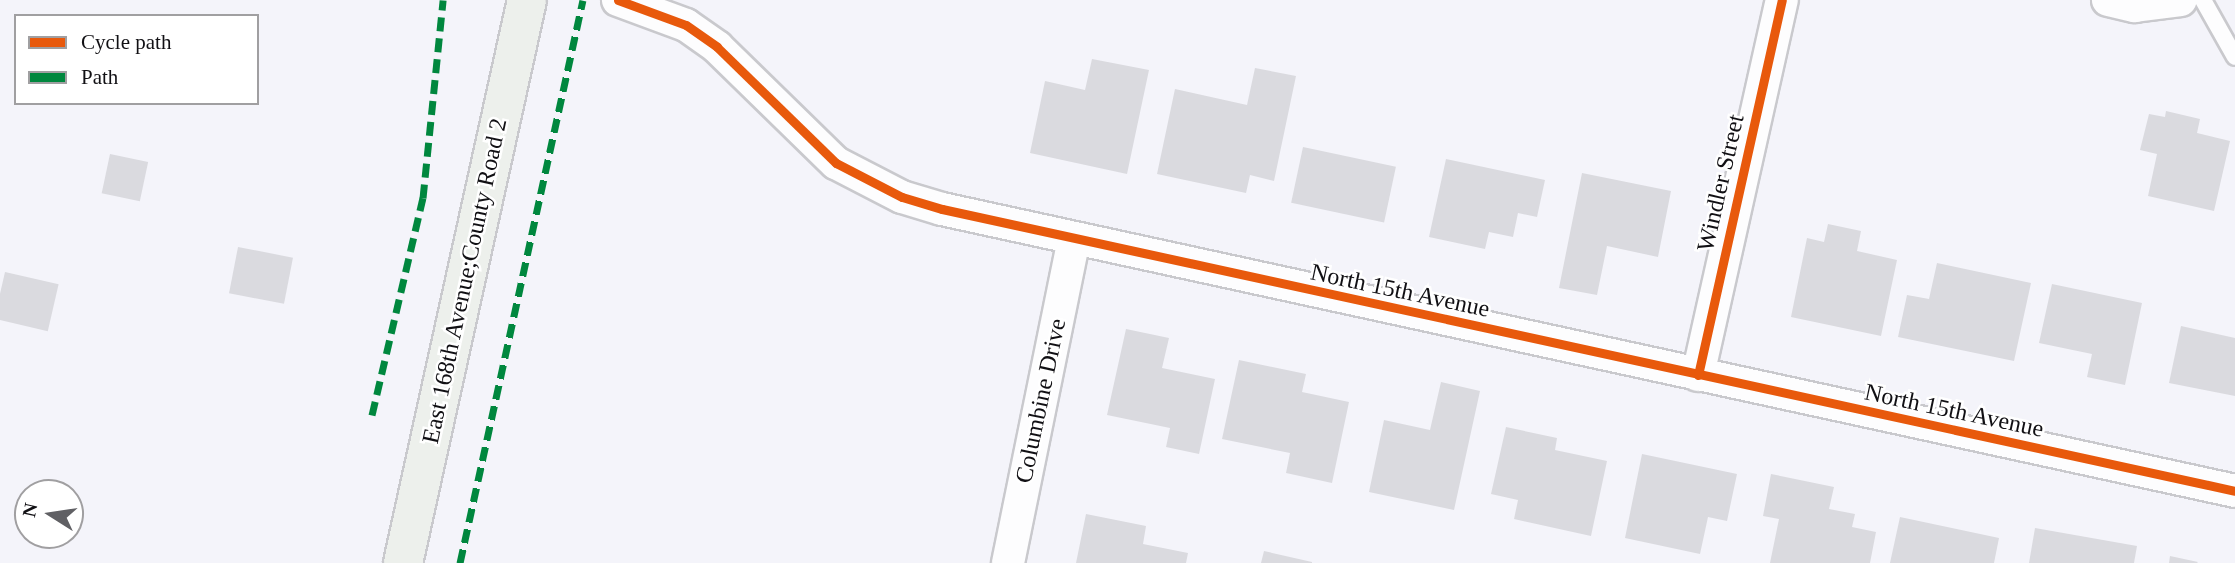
<!DOCTYPE html>
<html>
<head>
<meta charset="utf-8">
<style>
  body { margin:0 }
  #map { position:relative; width:2235px; height:563px; overflow:hidden; background:#f4f4fa; font-family:Georgia,serif }
  div>[style] { position:absolute }
  .building>* { inset:0; background:#dadadf; transform-origin:0 0 }
  .roads { filter:drop-shadow(2px 0 #c9c9cd) drop-shadow(-2px 0 #c9c9cd) drop-shadow(0 2px #c9c9cd) drop-shadow(0 -2px #c9c9cd) }
  .service>* { height:16px; margin:-8px; padding:0 8px; transform-origin:8px; border-radius:8px; background:#fdfdfe }
  .minor>* { height:32px; margin:-16px; padding:0 16px; transform-origin:16px; border-radius:16px; background:#fdfdfe }
  .secondary>* { height:38px; margin:-19px; padding:0 19px; transform-origin:19px; border-radius:19px; background:#edf0ec }
  .quiet>* { height:7px; margin-top:-3.5px; transform-origin:0; background:repeating-linear-gradient(90deg,#00873e 0 14px,transparent 0 21px) }
  .cycleway>* { height:9px; margin:-4.5px; padding:0 4.5px; transform-origin:4.5px; border-radius:4.5px; background:#e8590c }
  span { translate:-50% -50%; white-space:nowrap; text-align:center; line-height:1.15; -webkit-text-stroke:5px #fff; paint-order:stroke }
  .street-label { font-size:24px; color:#111014 }
  .legend { position:absolute; left:14px; top:14px; width:245px; height:91px; box-sizing:border-box; background:#fff; border:2px solid #a09fa1; margin:0; padding:9px 12px; list-style:none; font-size:21px; color:#111014 }
  .legend li { display:flex; align-items:center; gap:14px; height:35px }
  .legend b { width:35px; border:2px solid #a09fa1 }
  .north { position:absolute; left:14px; top:479px; width:70px; height:70px; box-sizing:border-box; background:#fff; border:2px solid #a09fa1; border-radius:50%; rotate:282deg; font-size:19px; font-weight:700; line-height:28px; text-align:center; color:#111014 }
  .north::after { content:''; display:block; margin:auto; width:24px; height:32px; background:#606064; clip-path:polygon(50% 0,100% 100%,50% 72%,0 100%) }
</style>
</head>
<body>
<div id="map">
  <div class="building">
    <i style="clip-path:polygon(1092px 59px,1149px 70px,1127px 174px,1030px 153px,1045px 81px,1085px 90px)"></i>
    <i style="clip-path:polygon(1255px 68px,1296px 76px,1274px 181px,1250px 175px,1246px 193px,1157px 174px,1175px 89px,1247px 105px)"></i>
    <i style="clip-path:polygon(2166px 111px,2200px 119px,2197px 133px,2230px 141px,2214px 211px,2148px 196px,2157px 154px,2140px 150px,2149px 114px,2165px 117px)"></i>
    <i style="left:1303px;top:147px;width:95px;height:57px;rotate:12deg"></i>
    <i style="left:110px;top:154px;width:39px;height:40px;rotate:12deg"></i>
    <i style="clip-path:polygon(1446px 159px,1545px 180px,1537px 217px,1518px 213px,1513px 237px,1489px 232px,1485px 249px,1429px 237px)"></i>
    <i style="clip-path:polygon(1582px 173px,1671px 191px,1658px 257px,1607px 246px,1597px 295px,1559px 288px)"></i>
    <i style="clip-path:polygon(1828px 224px,1861px 231px,1857px 251px,1897px 260px,1881px 336px,1791px 317px,1807px 238px,1824px 242px)"></i>
    <i style="left:238px;top:247px;width:56px;height:47px;rotate:11deg"></i>
    <i style="clip-path:polygon(1937px 263px,2031px 283px,2014px 361px,1898px 337px,1907px 295px,1929px 299px)"></i>
    <i style="left:5px;top:272px;width:55px;height:48px;rotate:13deg"></i>
    <i style="clip-path:polygon(2052px 284px,2142px 303px,2125px 385px,2087px 377px,2092px 354px,2039px 343px)"></i>
    <i style="clip-path:polygon(2181px 326px,2235px 338px,2235px 396px,2169px 383px)"></i>
    <i style="clip-path:polygon(1126px 329px,1169px 338px,1162px 368px,1215px 379px,1199px 454px,1166px 447px,1170px 428px,1107px 415px)"></i>
    <i style="clip-path:polygon(1239px 360px,1306px 374px,1302px 392px,1349px 402px,1332px 483px,1286px 473px,1290px 453px,1222px 439px)"></i>
    <i style="clip-path:polygon(1441px 382px,1480px 391px,1454px 510px,1369px 492px,1384px 420px,1430px 430px)"></i>
    <i style="clip-path:polygon(1506px 427px,1557px 438px,1555px 450px,1607px 461px,1591px 536px,1514px 519px,1518px 500px,1491px 494px)"></i>
    <i style="clip-path:polygon(1642px 454px,1737px 474px,1727px 521px,1708px 517px,1700px 554px,1625px 538px)"></i>
    <i style="clip-path:polygon(1771px 474px,1834px 487px,1829px 509px,1855px 514px,1852px 527px,1876px 532px,1870px 563px,1770px 563px,1779px 519px,1763px 516px)"></i>
    <i style="clip-path:polygon(1086px 514px,1146px 526px,1143px 544px,1188px 553px,1186px 563px,1076px 563px)"></i>
    <i style="clip-path:polygon(1900px 517px,1999px 538px,1994px 563px,1890px 563px)"></i>
    <i style="clip-path:polygon(2035px 528px,2137px 546px,2134px 563px,2029px 563px)"></i>
    <i style="clip-path:polygon(1264px 551px,1312px 562px,1312px 563px,1261px 563px)"></i>
    <i style="clip-path:polygon(2170px 556px,2198px 562px,2197px 563px,2169px 563px)"></i>
  </div>
  <div class="roads">
    <div class="service">
      <i style="left:2203px;top:0;width:65px;rotate:60.7deg"></i>
    </div>
    <div class="minor">
      <i style="left:618px;top:0;width:72px;rotate:20.2deg"></i>
      <i style="left:686px;top:25px;width:38px;rotate:35deg"></i>
      <i style="left:717px;top:47px;width:166px;rotate:44.3deg"></i>
      <i style="left:836px;top:163px;width:74px;rotate:27.3deg"></i>
      <i style="left:902px;top:197px;width:42px;rotate:16.7deg"></i>
      <i style="left:942px;top:209px;width:1323px;rotate:12.3deg"></i>
      <i style="left:2108px;top:0;width:28px;rotate:13deg"></i>
      <i style="left:2135px;top:6px;width:46px;rotate:-7.4deg"></i>
      <i style="left:1698px;top:375px;width:384px;rotate:-77.4deg"></i>
      <i style="left:1008px;top:563px;width:330px;rotate:-78.5deg"></i>
    </div>
    <div class="secondary">
      <i style="left:403px;top:563px;width:576px;rotate:-77.58deg"></i>
    </div>
  </div>
  <div class="quiet">
    <i style="left:372px;top:415px;width:223px;rotate:-76.8deg"></i>
    <i style="left:423px;top:198px;width:199px;rotate:-84.2deg"></i>
    <i style="left:460px;top:563px;width:576px;rotate:-77.68deg"></i>
  </div>
  <div class="cycleway">
    <i style="left:618px;top:0;width:72px;rotate:20.2deg"></i>
    <i style="left:686px;top:25px;width:38px;rotate:35deg"></i>
    <i style="left:717px;top:47px;width:166px;rotate:44.3deg"></i>
    <i style="left:836px;top:163px;width:74px;rotate:27.3deg"></i>
    <i style="left:902px;top:197px;width:42px;rotate:16.7deg"></i>
    <i style="left:942px;top:209px;width:1323px;rotate:12.3deg"></i>
    <i style="left:1698px;top:375px;width:384px;rotate:-77.4deg"></i>
  </div>
  <div class="street-label">
    <span style="left:1721px;top:183px;rotate:-77deg">Windler Street</span>
    <span style="left:465px;top:281px;rotate:-78deg">East 168th Avenue;County Road 2</span>
    <span style="left:1400px;top:291px;rotate:12deg">North 15th Avenue</span>
    <span style="left:1041px;top:401px;rotate:-78deg">Columbine Drive</span>
    <span style="left:1954px;top:411px;rotate:12deg">North 15th Avenue</span>
  </div>
  <ul class="legend">
  <li><b style="height:9px;background:#e8590c"></b>Cycle path</li>
  <li><b style="height:9px;background:#00873e"></b>Path</li>
  </ul>
  <div class="north">N</div>
</div>
</body>
</html>
